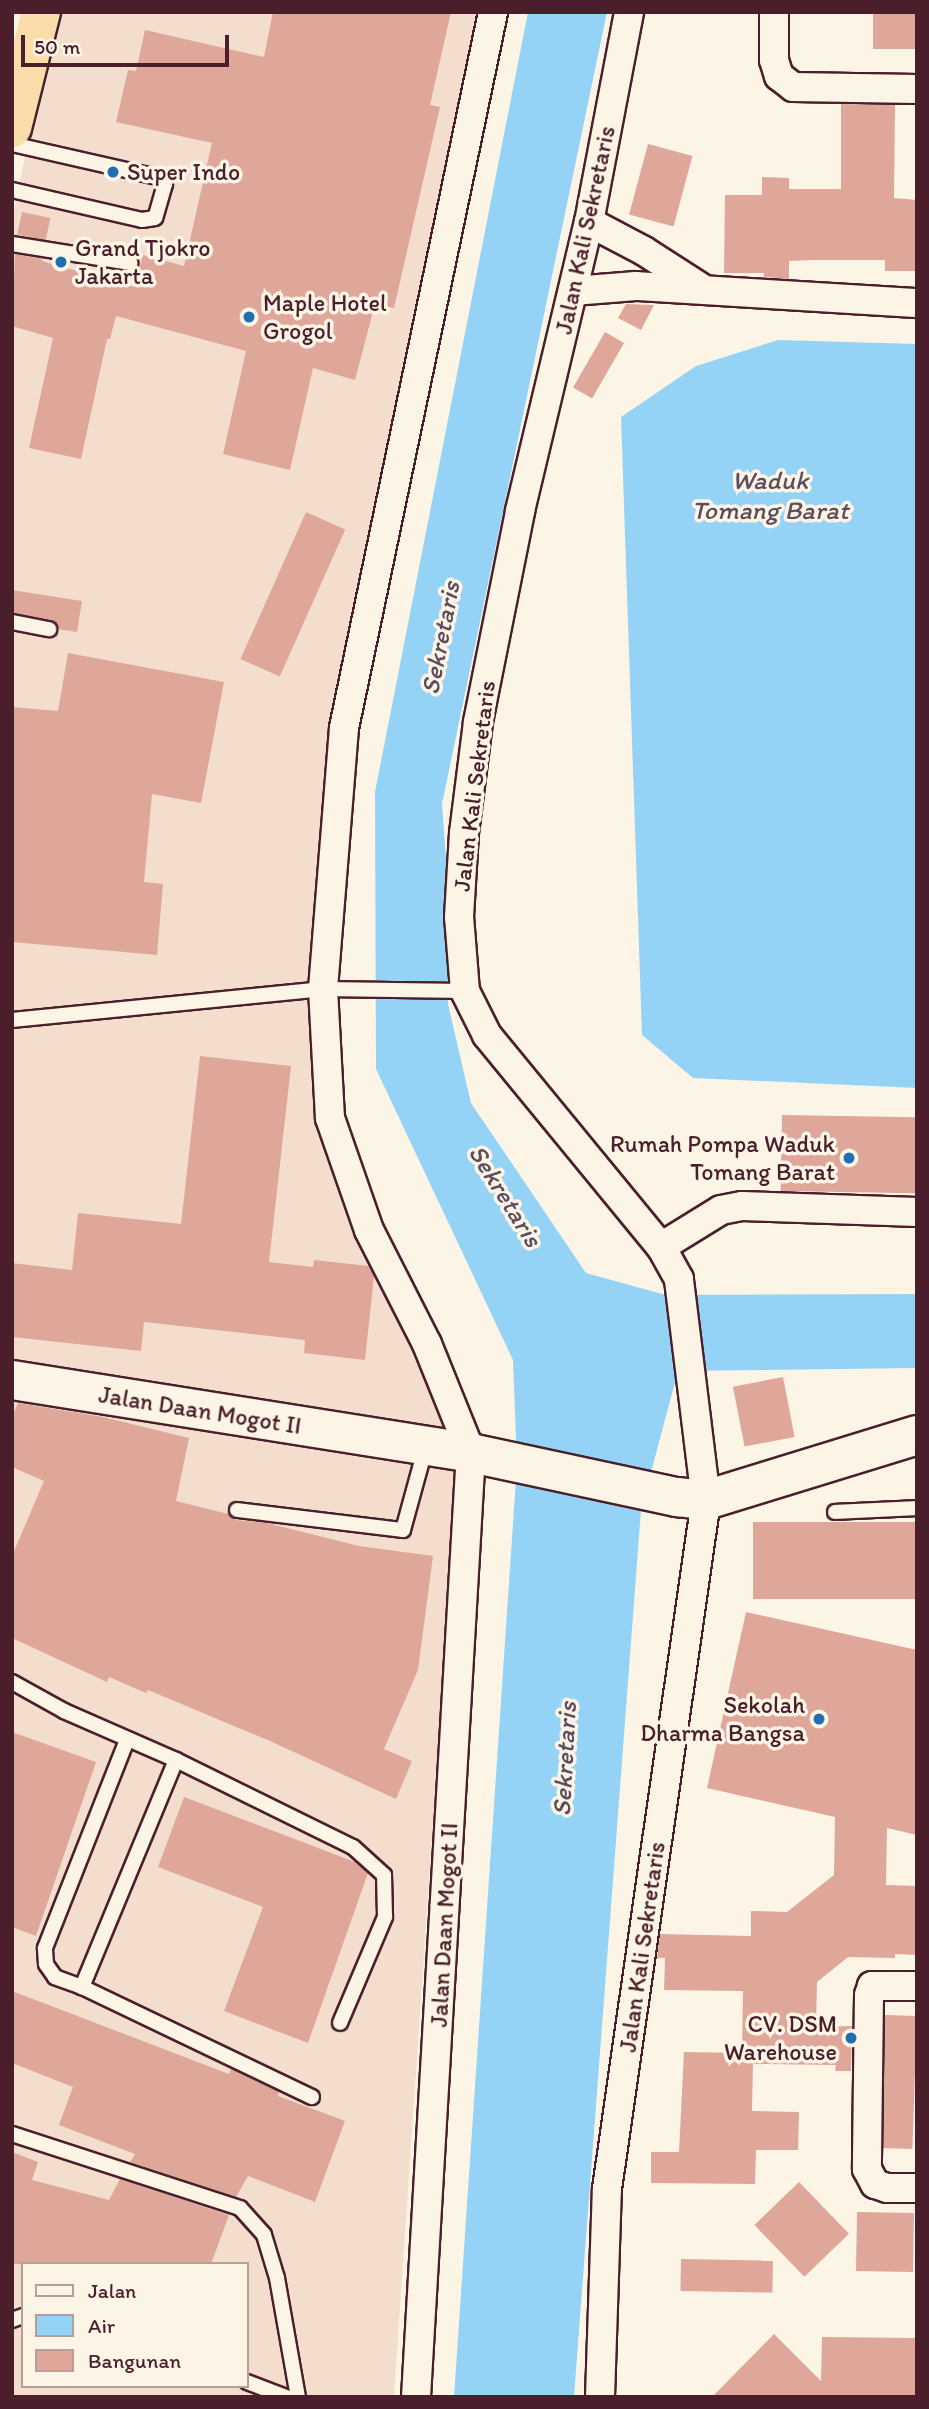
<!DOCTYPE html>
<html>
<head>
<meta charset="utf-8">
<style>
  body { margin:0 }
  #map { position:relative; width:929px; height:2409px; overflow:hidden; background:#fcf5e5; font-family:Itim,sans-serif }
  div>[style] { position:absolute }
  .built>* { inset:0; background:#f3dece }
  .water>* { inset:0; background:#95d3f6 }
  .building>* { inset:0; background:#dfa79a; transform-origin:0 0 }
  .roads { filter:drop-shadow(2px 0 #4a1f2b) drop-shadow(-2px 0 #4a1f2b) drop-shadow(0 2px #4a1f2b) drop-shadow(0 -2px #4a1f2b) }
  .lane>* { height:14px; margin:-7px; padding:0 7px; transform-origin:7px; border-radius:7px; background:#fcf5e5 }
  .street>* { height:28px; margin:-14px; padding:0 14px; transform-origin:14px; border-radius:14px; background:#fcf5e5 }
  .secondary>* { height:38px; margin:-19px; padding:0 19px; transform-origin:19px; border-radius:19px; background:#fcf5e5 }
  .highway>* { height:38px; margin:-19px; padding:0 19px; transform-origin:19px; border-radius:19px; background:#fbddab }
  .dots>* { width:19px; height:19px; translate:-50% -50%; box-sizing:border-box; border:4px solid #fcf5e5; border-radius:50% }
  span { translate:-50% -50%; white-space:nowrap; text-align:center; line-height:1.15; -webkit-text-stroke:7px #fcf5e5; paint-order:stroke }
  .poi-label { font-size:24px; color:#4a1f2b }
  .left { translate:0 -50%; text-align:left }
  .right { translate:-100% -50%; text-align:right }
  .street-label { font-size:24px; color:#4a1f2b }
  .water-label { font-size:26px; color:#5d4c5e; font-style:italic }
  .frame { position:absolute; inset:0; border:14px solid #4a1f2b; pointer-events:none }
  .legend { position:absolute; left:21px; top:2262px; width:228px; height:126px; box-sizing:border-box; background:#fcf5e5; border:2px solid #b59f9b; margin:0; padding:9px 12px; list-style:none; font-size:21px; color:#4a1f2b }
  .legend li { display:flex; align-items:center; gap:14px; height:35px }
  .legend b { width:35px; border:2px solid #b59f9b }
  .scale { position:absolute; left:21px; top:35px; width:208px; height:32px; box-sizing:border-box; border:4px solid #4a1f2b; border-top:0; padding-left:9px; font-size:21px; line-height:24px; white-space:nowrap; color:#4a1f2b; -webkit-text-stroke:5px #fcf5e5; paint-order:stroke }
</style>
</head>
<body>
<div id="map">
  <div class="built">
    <i style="clip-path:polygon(evenodd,54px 12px,484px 12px,340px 697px,321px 1111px,458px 1453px,394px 2397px,12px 2397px,12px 221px,54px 12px,23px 2264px,247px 2264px,247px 2386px,23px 2386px,23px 2264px)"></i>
  </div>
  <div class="water">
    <i style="clip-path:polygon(528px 12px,607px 12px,442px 804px,447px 873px,448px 1004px,471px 1103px,586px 1273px,666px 1295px,917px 1294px,917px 1368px,678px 1371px,641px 1510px,574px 2397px,454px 2397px,517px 1464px,513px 1360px,376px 1069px,375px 792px)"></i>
    <i style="clip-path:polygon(778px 340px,917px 344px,917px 1088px,693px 1078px,642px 1035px,621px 417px,696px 366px)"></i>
  </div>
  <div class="building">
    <i style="clip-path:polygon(273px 12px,451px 12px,430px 105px,440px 107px,394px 308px,375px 304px,355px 380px,313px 368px,290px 470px,223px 454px,246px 351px,116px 316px,110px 339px,107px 339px,81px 459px,29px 448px,53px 338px,12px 326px,15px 254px,42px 259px,42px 261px,134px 287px,143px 255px,184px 266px,212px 143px,116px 122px,128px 70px,136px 71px,145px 30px,264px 57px)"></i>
    <i style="left:873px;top:12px;width:44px;height:37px"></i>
    <i style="clip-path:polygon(841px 104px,895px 105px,894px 198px,917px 200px,917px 271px,885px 271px,885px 260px,814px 260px,789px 261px,789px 279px,764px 277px,764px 273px,724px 273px,725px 195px,762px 195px,762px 177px,789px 178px,789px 189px,841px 189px)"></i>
    <i style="left:648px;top:144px;width:46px;height:73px;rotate:15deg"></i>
    <i style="left:22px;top:212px;width:29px;height:23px;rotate:12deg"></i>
    <i style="clip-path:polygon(626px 304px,654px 305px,641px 330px,618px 318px)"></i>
    <i style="left:605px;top:332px;width:22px;height:64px;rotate:30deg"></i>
    <i style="left:306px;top:512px;width:43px;height:161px;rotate:24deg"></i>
    <i style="clip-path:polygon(12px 590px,82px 601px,77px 632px,58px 629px,51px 620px,12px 613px)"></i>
    <i style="clip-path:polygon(68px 653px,224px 682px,201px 803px,152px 794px,144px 882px,163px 884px,157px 955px,12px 942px,12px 707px,58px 711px)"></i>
    <i style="clip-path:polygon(200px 1056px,291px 1066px,269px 1262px,313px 1267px,314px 1260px,369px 1266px,374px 1276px,365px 1360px,304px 1353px,305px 1340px,144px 1322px,141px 1351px,12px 1337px,12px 1263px,72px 1270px,78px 1213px,181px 1224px)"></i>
    <i style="left:782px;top:1115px;width:135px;height:76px;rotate:1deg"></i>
    <i style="left:783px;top:1377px;width:61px;height:51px;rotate:79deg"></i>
    <i style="clip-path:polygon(18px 1403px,103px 1417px,189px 1438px,176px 1501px,228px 1514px,236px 1520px,267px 1523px,359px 1546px,433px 1556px,418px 1670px,384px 1749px,412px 1761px,396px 1799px,270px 1741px,148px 1690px,146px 1693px,109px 1677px,107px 1682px,12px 1638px,12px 1556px,44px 1481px,12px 1467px,12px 1417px)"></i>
    <i style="left:917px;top:1522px;width:77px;height:164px;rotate:90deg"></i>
    <i style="clip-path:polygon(746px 1612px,917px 1650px,917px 1835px,887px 1828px,886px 1885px,917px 1886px,917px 1955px,895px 1954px,895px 1958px,848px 1957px,817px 1982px,816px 2027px,852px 2026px,851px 2071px,835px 2071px,836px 2065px,753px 2064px,752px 2111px,799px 2112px,798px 2150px,756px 2150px,755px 2184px,651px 2183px,651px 2152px,679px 2152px,684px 2052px,742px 2053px,743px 1991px,664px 1990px,665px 1958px,657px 1958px,660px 1934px,751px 1936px,751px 1911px,787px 1912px,834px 1875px,835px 1817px,707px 1788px)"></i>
    <i style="clip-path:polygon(12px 1732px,96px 1762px,36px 1936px,12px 1927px)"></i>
    <i style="clip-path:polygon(184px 1797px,355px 1862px,368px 1873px,308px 2043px,224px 2011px,263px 1907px,158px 1867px)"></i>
    <i style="clip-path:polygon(12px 1991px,229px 2074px,231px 2069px,279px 2092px,278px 2096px,345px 2121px,315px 2202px,248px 2176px,236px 2197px,130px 2162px,135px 2154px,59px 2125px,73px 2087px,12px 2063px)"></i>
    <i style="left:885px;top:2015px;width:32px;height:133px;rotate:2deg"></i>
    <i style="clip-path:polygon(12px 2152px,38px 2162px,32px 2180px,109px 2200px,120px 2179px,229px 2215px,211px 2264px,12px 2264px)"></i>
    <i style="left:799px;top:2182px;width:72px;height:62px;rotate:46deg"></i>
    <i style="left:857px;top:2212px;width:57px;height:59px;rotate:1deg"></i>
    <i style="left:681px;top:2259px;width:92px;height:32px;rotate:1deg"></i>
    <i style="clip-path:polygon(774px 2334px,821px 2381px,822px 2337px,917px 2338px,917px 2397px,712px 2397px)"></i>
  </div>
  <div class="roads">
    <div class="lane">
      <i style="left:12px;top:38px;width:27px;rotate:-77deg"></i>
      <i style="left:12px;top:144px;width:154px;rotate:12.8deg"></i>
      <i style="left:162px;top:178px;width:7px;rotate:63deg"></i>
      <i style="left:165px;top:184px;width:35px;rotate:106deg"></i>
      <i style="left:155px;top:218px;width:13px;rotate:171deg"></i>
      <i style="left:142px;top:220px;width:133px;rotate:-167deg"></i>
      <i style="left:12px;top:244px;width:120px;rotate:9.1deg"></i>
      <i style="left:12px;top:622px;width:38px;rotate:11deg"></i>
      <i style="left:12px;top:1020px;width:313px;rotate:-5.7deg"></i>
      <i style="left:323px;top:989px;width:142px;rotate:0.8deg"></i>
      <i style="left:237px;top:1510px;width:167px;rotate:6.9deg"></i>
      <i style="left:403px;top:1530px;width:87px;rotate:-74.7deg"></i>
      <i style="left:835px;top:1512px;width:82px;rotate:-2.8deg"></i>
      <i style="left:12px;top:1682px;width:60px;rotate:29.1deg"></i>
      <i style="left:64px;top:1711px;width:122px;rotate:23.6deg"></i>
      <i style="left:176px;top:1760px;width:197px;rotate:26.2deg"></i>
      <i style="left:353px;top:1847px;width:42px;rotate:42.1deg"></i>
      <i style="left:384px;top:1875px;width:42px;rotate:88.6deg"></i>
      <i style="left:385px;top:1917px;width:115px;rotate:113deg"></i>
      <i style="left:176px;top:1760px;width:246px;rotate:112.5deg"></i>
      <i style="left:82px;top:1987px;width:255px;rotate:25.6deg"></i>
      <i style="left:82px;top:1987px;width:29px;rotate:-160deg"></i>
      <i style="left:55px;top:1977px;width:16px;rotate:-125deg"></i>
      <i style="left:46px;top:1964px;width:16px;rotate:-94deg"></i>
      <i style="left:45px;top:1948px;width:224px;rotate:-68.5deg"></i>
      <i style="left:12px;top:2134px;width:240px;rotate:18deg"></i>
      <i style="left:240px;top:2208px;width:36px;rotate:48deg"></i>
      <i style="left:264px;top:2235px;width:45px;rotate:73.2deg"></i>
      <i style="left:277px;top:2278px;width:121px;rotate:80deg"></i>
      <i style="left:12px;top:2320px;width:12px;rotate:-20deg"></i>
      <i style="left:247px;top:2382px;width:42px;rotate:21deg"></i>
    </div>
    <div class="street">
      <i style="left:774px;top:12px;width:48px;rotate:90deg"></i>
      <i style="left:774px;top:60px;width:17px;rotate:73deg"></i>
      <i style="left:779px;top:76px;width:18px;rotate:38deg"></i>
      <i style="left:793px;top:87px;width:124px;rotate:0.9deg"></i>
      <i style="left:589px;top:222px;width:62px;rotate:27.8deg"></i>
      <i style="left:644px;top:251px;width:67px;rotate:32.7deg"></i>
      <i style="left:573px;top:291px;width:63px;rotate:-4.5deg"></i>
      <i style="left:636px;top:286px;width:282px;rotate:3.5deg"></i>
      <i style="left:661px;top:1247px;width:70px;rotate:-31.7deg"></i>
      <i style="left:721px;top:1210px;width:21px;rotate:-11deg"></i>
      <i style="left:742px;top:1206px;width:175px;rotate:2deg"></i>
      <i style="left:917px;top:1986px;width:45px;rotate:180deg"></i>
      <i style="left:872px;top:1986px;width:9px;rotate:108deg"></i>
      <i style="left:869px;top:1995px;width:174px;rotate:90.7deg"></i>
      <i style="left:867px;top:2169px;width:17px;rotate:62deg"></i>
      <i style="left:875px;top:2184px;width:13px;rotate:18deg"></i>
      <i style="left:887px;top:2188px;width:30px"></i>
      <i style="left:416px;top:2397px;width:946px;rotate:-86.67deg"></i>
      <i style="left:471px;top:1453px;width:118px;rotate:-112deg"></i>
      <i style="left:427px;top:1344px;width:128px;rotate:-117deg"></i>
      <i style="left:369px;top:1230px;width:119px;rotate:-109.2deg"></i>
      <i style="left:330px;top:1118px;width:129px;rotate:-93.1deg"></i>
      <i style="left:323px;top:989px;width:262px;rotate:-85.4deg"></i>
      <i style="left:344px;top:728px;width:731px;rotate:-78.24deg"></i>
      <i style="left:600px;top:2397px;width:208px;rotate:-88.1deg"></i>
      <i style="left:607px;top:2189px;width:696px;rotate:-81.82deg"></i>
      <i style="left:706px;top:1500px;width:223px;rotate:-97deg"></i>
      <i style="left:679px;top:1279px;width:37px;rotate:-119deg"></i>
      <i style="left:661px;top:1247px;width:274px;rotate:-129.4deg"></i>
      <i style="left:487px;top:1035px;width:49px;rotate:-116.6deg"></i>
      <i style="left:465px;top:991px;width:74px;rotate:-94.6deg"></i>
      <i style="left:459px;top:917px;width:84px;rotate:-86.6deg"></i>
      <i style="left:464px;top:833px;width:112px;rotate:-82.8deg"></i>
      <i style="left:478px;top:722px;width:215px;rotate:-78.7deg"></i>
      <i style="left:520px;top:511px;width:297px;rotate:-76.6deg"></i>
      <i style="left:589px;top:222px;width:214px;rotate:-79.2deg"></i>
    </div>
    <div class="secondary">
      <i style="left:12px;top:1380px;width:465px;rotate:9deg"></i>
      <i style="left:471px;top:1453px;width:211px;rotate:12.1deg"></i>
      <i style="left:677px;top:1497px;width:29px;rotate:6deg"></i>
      <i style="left:706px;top:1500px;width:221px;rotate:-17.1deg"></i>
    </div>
    <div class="highway">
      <i style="left:12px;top:128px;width:120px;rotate:-76deg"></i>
    </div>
  </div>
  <div class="dots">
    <i style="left:113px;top:172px;background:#1f6fb2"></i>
    <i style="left:61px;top:262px;background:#1f6fb2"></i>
    <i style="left:249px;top:317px;background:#1f6fb2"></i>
    <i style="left:849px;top:1158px;background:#1f6fb2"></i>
    <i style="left:819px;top:1719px;background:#1f6fb2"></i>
    <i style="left:851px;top:2038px;background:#1f6fb2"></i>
  </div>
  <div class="poi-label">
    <span class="left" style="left:127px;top:172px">Super Indo</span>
    <span class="left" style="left:75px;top:262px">Grand Tjokro<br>Jakarta</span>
    <span class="left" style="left:263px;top:317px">Maple Hotel<br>Grogol</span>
    <span class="right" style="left:835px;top:1158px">Rumah Pompa Waduk<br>Tomang Barat</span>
    <span class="right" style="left:805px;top:1719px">Sekolah<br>Dharma Bangsa</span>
    <span class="right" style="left:837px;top:2038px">CV. DSM<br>Warehouse</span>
  </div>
  <div class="street-label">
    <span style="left:585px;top:230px;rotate:-78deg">Jalan Kali Sekretaris</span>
    <span style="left:474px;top:786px;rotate:-83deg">Jalan Kali Sekretaris</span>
    <span style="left:200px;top:1410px;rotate:9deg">Jalan Daan Mogot II</span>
    <span style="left:444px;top:1925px;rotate:-87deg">Jalan Daan Mogot II</span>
    <span style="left:642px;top:1947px;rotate:-82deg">Jalan Kali Sekretaris</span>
  </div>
  <div class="water-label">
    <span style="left:770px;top:496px">Waduk<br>Tomang Barat</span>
    <span style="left:441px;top:638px;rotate:-79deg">Sekretaris</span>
    <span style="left:505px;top:1196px;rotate:58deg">Sekretaris</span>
    <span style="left:565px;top:1759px;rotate:-87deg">Sekretaris</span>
  </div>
  <div class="frame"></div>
  <ul class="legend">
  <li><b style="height:9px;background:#fcf5e5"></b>Jalan</li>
  <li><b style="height:19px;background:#95d3f6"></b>Air</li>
  <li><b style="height:19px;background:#dfa79a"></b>Bangunan</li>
  </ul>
  <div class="scale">50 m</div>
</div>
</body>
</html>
